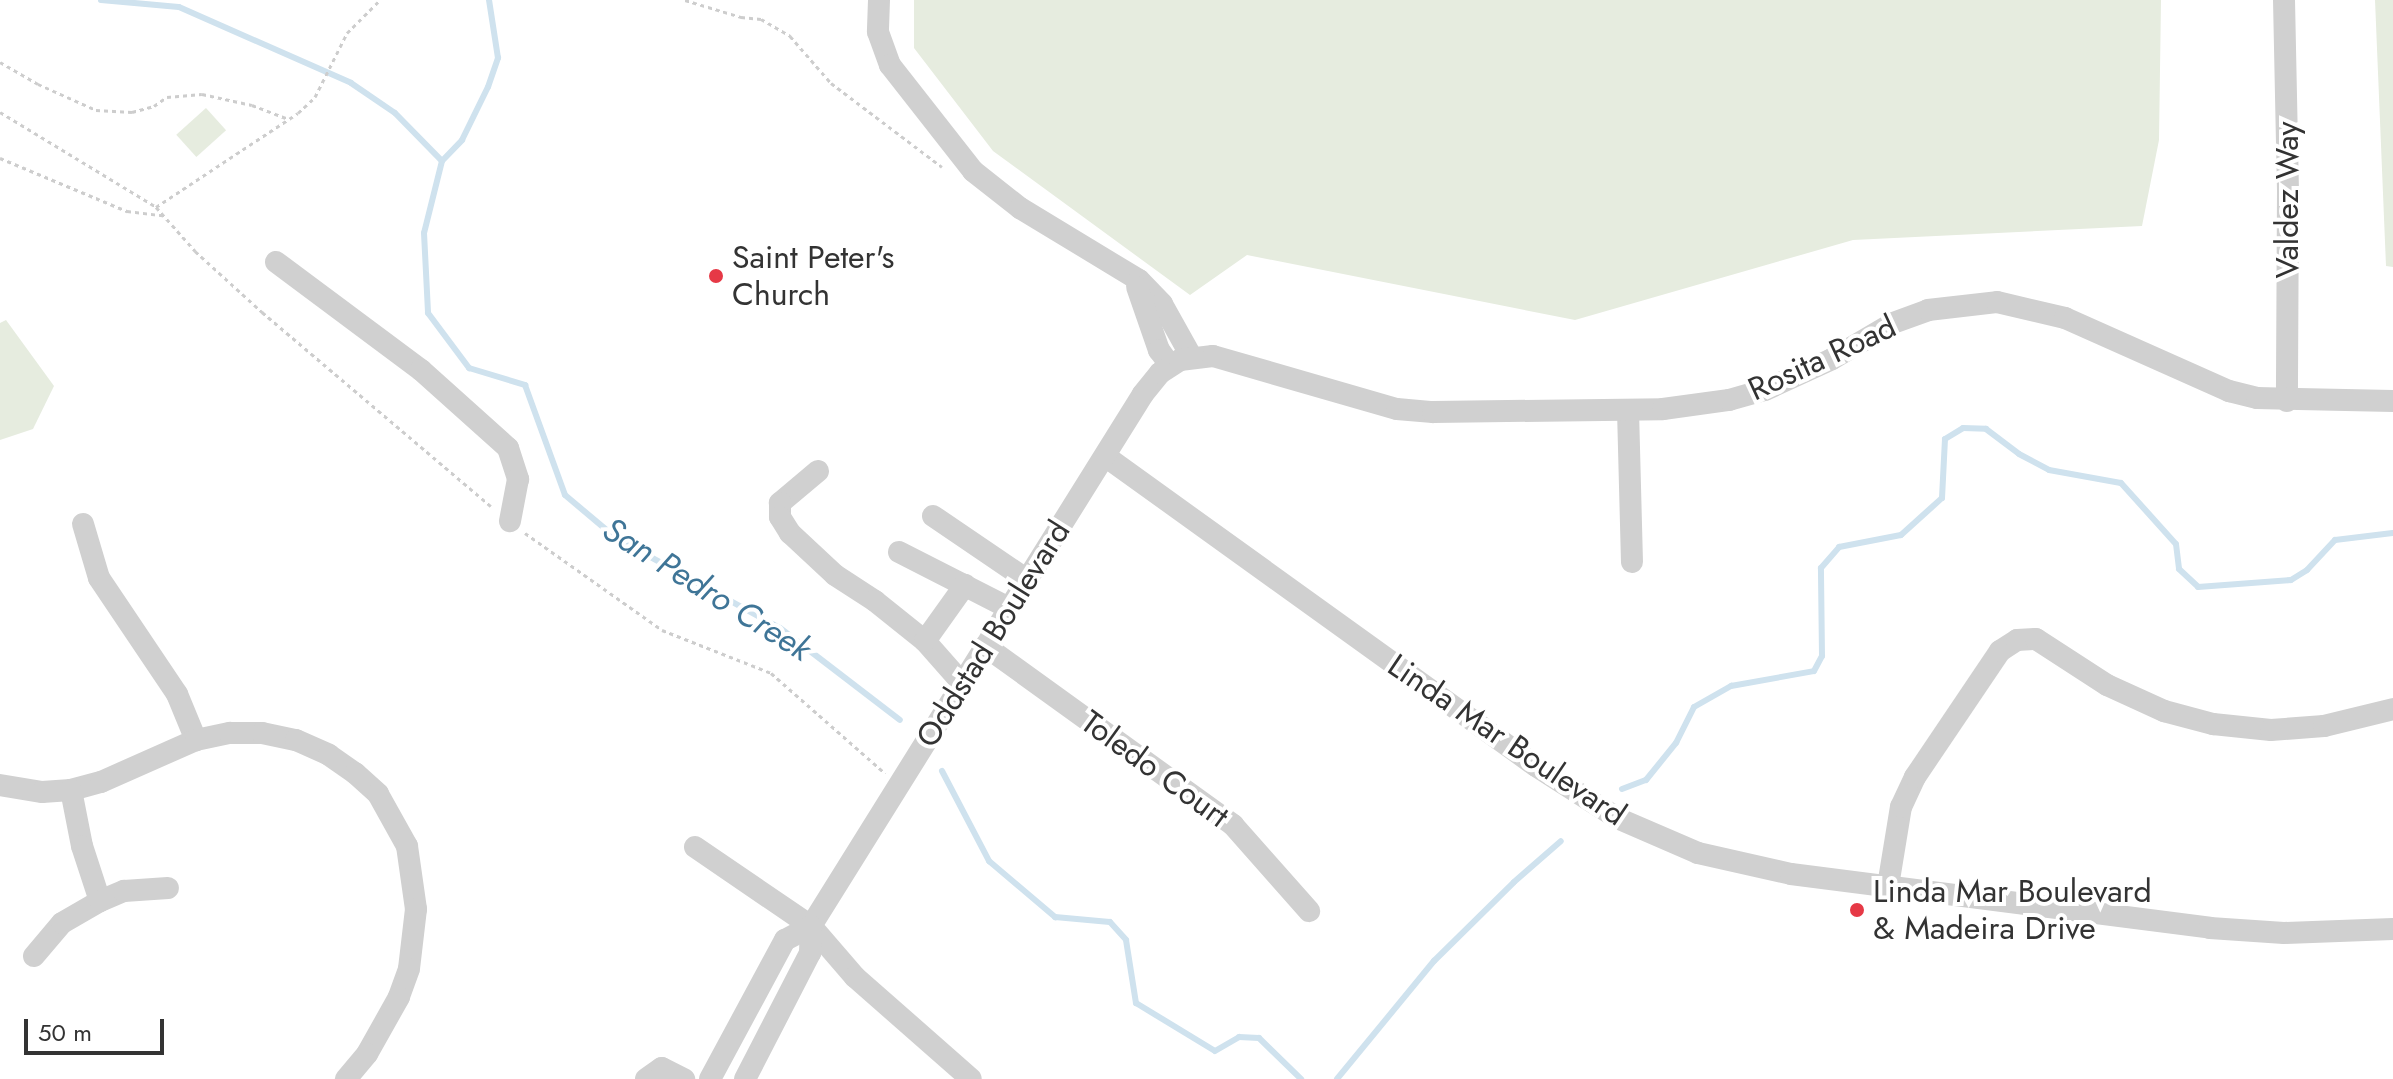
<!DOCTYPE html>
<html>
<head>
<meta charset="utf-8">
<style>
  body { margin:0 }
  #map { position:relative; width:2393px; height:1079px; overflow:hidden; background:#fff; font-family:Jost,sans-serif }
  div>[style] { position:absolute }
  .green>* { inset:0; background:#e6ecdf; transform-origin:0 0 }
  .stream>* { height:6px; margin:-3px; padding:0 3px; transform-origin:3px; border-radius:3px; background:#cfe2ee }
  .path>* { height:3px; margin-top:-1.5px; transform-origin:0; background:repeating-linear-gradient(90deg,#cdcdcd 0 4px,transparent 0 8px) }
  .minor>* { height:22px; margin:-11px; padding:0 11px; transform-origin:11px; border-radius:11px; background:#d0d0d0 }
  .dots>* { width:22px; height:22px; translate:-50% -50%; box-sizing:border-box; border:4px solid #fff; border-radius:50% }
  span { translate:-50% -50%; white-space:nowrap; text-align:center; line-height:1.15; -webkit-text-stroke:8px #fff; paint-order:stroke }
  .street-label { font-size:32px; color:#333 }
  .poi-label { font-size:32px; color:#333 }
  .left { translate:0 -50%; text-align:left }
  .water-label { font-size:34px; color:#3f7597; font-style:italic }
  .scale { position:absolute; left:24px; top:1019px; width:140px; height:36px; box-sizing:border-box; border:4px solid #333; border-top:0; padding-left:10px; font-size:24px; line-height:28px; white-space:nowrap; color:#333; -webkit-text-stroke:6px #fff; paint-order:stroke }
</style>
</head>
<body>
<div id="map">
  <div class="green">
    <i style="clip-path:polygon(914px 0,2161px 0,2159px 140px,2142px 226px,1853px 240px,1575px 320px,1247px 255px,1190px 295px,993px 151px,914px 48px)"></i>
    <i style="clip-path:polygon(2375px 0,2393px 0,2393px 267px,2386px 266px)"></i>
    <i style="left:206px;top:108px;width:30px;height:40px;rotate:48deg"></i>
    <i style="clip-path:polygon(6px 320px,54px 386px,33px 429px,0 440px,0 323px)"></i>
  </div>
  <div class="stream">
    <i style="left:101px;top:0;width:78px;rotate:5.1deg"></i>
    <i style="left:179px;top:7px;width:188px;rotate:23.8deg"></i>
    <i style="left:351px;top:83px;width:53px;rotate:34.3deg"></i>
    <i style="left:395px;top:113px;width:67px;rotate:45.6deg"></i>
    <i style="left:442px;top:161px;width:74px;rotate:104deg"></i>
    <i style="left:424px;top:233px;width:80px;rotate:87.1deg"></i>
    <i style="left:428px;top:313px;width:69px;rotate:53.3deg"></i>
    <i style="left:469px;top:368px;width:59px;rotate:16.9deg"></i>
    <i style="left:525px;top:385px;width:117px;rotate:70deg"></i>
    <i style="left:565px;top:495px;width:67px;rotate:40.1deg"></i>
    <i style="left:616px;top:538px;width:187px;rotate:28.8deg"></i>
    <i style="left:780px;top:628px;width:151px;rotate:37.5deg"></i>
    <i style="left:442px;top:161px;width:29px;rotate:-46deg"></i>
    <i style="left:462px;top:140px;width:59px;rotate:-63.9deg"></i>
    <i style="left:488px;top:87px;width:31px;rotate:-71deg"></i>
    <i style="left:498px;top:58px;width:59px;rotate:-98.8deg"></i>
    <i style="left:942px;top:771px;width:102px;rotate:62.4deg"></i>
    <i style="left:989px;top:861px;width:87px;rotate:40.3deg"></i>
    <i style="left:1055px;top:917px;width:55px;rotate:5.2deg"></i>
    <i style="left:1110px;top:922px;width:24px;rotate:48deg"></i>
    <i style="left:1126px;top:940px;width:64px;rotate:81deg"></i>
    <i style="left:1136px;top:1003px;width:92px;rotate:31.3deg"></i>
    <i style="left:1215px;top:1051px;width:28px;rotate:-30deg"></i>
    <i style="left:1239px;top:1037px;width:20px;rotate:3deg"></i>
    <i style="left:1259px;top:1038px;width:59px;rotate:44.3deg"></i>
    <i style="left:1622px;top:789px;width:26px;rotate:-21deg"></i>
    <i style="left:1646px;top:780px;width:48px;rotate:-51deg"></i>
    <i style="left:1676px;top:743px;width:40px;rotate:-63.4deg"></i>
    <i style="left:1694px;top:707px;width:43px;rotate:-29.6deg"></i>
    <i style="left:1731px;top:686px;width:84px;rotate:-10.2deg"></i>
    <i style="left:1814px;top:671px;width:17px;rotate:-62deg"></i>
    <i style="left:1822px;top:656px;width:88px;rotate:-90.7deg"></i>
    <i style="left:1821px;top:568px;width:28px;rotate:-49deg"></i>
    <i style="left:1839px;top:547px;width:63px;rotate:-11deg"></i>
    <i style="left:1901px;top:535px;width:55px;rotate:-42.1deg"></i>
    <i style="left:1942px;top:498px;width:59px;rotate:-87.1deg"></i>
    <i style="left:1945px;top:439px;width:21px;rotate:-31deg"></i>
    <i style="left:1963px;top:428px;width:23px;rotate:2deg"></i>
    <i style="left:1986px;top:429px;width:41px;rotate:37.1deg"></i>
    <i style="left:2019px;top:454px;width:34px;rotate:28deg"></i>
    <i style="left:2049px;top:470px;width:73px;rotate:10.2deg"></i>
    <i style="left:2121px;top:483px;width:82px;rotate:48deg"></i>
    <i style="left:2176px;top:544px;width:25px;rotate:83deg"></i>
    <i style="left:2179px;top:569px;width:26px;rotate:43deg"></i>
    <i style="left:2198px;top:587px;width:93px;rotate:-4.3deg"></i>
    <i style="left:2291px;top:580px;width:19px;rotate:-32deg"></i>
    <i style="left:2307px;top:570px;width:41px;rotate:-47deg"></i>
    <i style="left:2335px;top:540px;width:58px;rotate:-6.9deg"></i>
    <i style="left:1337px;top:1079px;width:153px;rotate:-50.6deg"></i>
    <i style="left:1434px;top:961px;width:112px;rotate:-44.6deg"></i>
    <i style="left:1514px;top:882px;width:62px;rotate:-41.1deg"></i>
  </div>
  <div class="path">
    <i style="left:685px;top:0;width:59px;rotate:16.9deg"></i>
    <i style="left:741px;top:17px;width:20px;rotate:6deg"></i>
    <i style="left:761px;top:19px;width:34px;rotate:30deg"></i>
    <i style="left:790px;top:36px;width:62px;rotate:48.9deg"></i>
    <i style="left:831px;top:83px;width:139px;rotate:37.1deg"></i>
    <i style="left:0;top:62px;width:44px;rotate:30.1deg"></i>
    <i style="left:38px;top:84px;width:64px;rotate:24.1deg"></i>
    <i style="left:96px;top:110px;width:36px;rotate:3deg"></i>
    <i style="left:132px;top:112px;width:23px;rotate:-15deg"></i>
    <i style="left:154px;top:106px;width:16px;rotate:-35deg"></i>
    <i style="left:167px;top:97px;width:35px;rotate:-5deg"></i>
    <i style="left:202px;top:94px;width:51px;rotate:12.4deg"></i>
    <i style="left:252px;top:105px;width:39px;rotate:21deg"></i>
    <i style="left:0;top:112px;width:183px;rotate:31.3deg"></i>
    <i style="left:156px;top:207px;width:59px;rotate:48.4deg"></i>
    <i style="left:195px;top:251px;width:91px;rotate:42.3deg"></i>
    <i style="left:262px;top:312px;width:300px;rotate:40.3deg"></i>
    <i style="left:0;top:158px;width:138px;rotate:22.7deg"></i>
    <i style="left:127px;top:211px;width:38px;rotate:7deg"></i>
    <i style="left:156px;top:207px;width:170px;rotate:-33.5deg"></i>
    <i style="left:298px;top:113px;width:23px;rotate:-43deg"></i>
    <i style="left:315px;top:97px;width:72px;rotate:-63.4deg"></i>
    <i style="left:347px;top:33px;width:47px;rotate:-45deg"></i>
    <i style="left:525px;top:533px;width:168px;rotate:35.3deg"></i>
    <i style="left:662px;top:630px;width:117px;rotate:21.5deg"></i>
    <i style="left:771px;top:673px;width:152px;rotate:41.3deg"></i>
  </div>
  <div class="minor">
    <i style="left:879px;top:0;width:32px;rotate:92deg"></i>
    <i style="left:878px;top:32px;width:35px;rotate:70deg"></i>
    <i style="left:890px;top:65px;width:135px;rotate:51.9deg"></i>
    <i style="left:973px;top:171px;width:60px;rotate:38.2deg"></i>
    <i style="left:1020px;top:208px;width:139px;rotate:31.2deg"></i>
    <i style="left:1139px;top:280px;width:33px;rotate:46deg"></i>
    <i style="left:1162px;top:304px;width:60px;rotate:60.9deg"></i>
    <i style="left:2284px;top:0;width:191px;rotate:88.8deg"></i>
    <i style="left:2288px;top:191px;width:210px;rotate:90.3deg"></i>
    <i style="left:276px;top:262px;width:181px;rotate:36.7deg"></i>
    <i style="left:421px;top:370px;width:117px;rotate:41.9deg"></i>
    <i style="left:508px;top:448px;width:33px;rotate:72deg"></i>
    <i style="left:518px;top:479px;width:43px;rotate:100.8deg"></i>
    <i style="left:1137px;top:287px;width:67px;rotate:70.8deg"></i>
    <i style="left:1159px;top:350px;width:19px;rotate:54deg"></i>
    <i style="left:1628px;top:410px;width:152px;rotate:88.5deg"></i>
    <i style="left:1105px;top:456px;width:531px;rotate:35.73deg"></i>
    <i style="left:1536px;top:766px;width:96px;rotate:32.7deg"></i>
    <i style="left:1617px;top:818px;width:88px;rotate:23.4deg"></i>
    <i style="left:1698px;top:853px;width:95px;rotate:12.7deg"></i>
    <i style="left:1791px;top:874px;width:422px;rotate:7.3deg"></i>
    <i style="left:2210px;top:928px;width:74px;rotate:3.9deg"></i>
    <i style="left:2284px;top:933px;width:109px;rotate:-2.1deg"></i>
    <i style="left:818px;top:471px;width:50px;rotate:139.9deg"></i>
    <i style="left:780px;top:503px;width:14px;rotate:90deg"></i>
    <i style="left:780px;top:517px;width:19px;rotate:58deg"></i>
    <i style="left:790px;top:533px;width:62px;rotate:43deg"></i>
    <i style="left:835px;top:575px;width:48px;rotate:33deg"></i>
    <i style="left:875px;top:601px;width:64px;rotate:38.7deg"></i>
    <i style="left:925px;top:641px;width:56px;rotate:48.6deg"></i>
    <i style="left:933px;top:516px;width:114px;rotate:34.2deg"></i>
    <i style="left:83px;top:524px;width:56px;rotate:73.5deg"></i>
    <i style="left:99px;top:578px;width:140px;rotate:56.1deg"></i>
    <i style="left:177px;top:694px;width:50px;rotate:67.6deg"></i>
    <i style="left:899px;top:552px;width:123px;rotate:27deg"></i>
    <i style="left:925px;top:641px;width:69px;rotate:-54.5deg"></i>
    <i style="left:985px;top:646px;width:306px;rotate:35.8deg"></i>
    <i style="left:1233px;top:825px;width:115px;rotate:48.5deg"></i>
    <i style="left:0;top:785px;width:43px;rotate:9.5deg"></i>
    <i style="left:42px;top:792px;width:29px;rotate:-4deg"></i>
    <i style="left:71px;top:790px;width:31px;rotate:-15deg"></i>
    <i style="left:101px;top:782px;width:104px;rotate:-23.9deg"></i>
    <i style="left:196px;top:740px;width:35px;rotate:-12deg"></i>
    <i style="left:230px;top:733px;width:32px"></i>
    <i style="left:262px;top:733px;width:35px;rotate:12deg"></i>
    <i style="left:296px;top:740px;width:36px;rotate:24deg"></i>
    <i style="left:329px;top:755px;width:32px;rotate:35deg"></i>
    <i style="left:355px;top:773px;width:31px;rotate:42deg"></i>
    <i style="left:378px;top:794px;width:60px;rotate:60.9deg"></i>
    <i style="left:407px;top:846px;width:64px;rotate:81.9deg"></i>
    <i style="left:416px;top:909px;width:60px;rotate:96.7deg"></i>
    <i style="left:409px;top:969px;width:30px;rotate:110deg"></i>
    <i style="left:399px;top:997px;width:65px;rotate:119.3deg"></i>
    <i style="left:367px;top:1054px;width:33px;rotate:130deg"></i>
    <i style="left:71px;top:790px;width:57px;rotate:78.9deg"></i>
    <i style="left:82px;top:846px;width:58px;rotate:71.9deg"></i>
    <i style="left:695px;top:847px;width:140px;rotate:34.3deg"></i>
    <i style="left:811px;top:926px;width:67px;rotate:49.2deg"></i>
    <i style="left:855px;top:977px;width:154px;rotate:41.3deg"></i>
    <i style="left:1888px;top:886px;width:80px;rotate:-80.7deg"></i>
    <i style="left:1901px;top:807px;width:33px;rotate:-65deg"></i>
    <i style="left:1915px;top:777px;width:152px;rotate:-56deg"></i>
    <i style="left:2000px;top:651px;width:20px;rotate:-33deg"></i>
    <i style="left:2017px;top:640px;width:19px;rotate:-3deg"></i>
    <i style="left:2036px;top:639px;width:85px;rotate:32.9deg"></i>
    <i style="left:2107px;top:685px;width:63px;rotate:24.5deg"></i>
    <i style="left:2164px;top:711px;width:51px;rotate:14.9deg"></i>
    <i style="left:2213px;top:724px;width:58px;rotate:5.9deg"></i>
    <i style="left:2271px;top:730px;width:53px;rotate:-4.3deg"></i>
    <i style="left:2324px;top:726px;width:71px;rotate:-13.8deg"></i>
    <i style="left:34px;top:956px;width:43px;rotate:-49.7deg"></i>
    <i style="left:62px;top:923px;width:44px;rotate:-30.1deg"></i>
    <i style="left:100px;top:901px;width:26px;rotate:-23deg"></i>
    <i style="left:124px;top:891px;width:44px;rotate:-3.9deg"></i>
    <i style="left:646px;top:1079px;width:19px;rotate:-35deg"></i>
    <i style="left:662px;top:1068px;width:25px;rotate:27deg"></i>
    <i style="left:710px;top:1079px;width:158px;rotate:-61.7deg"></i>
    <i style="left:785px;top:940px;width:30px;rotate:-28deg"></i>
    <i style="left:811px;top:926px;width:627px;rotate:-58.03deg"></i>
    <i style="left:1143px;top:394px;width:27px;rotate:-51deg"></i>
    <i style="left:1160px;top:373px;width:24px;rotate:-33deg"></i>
    <i style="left:1180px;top:360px;width:33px;rotate:-7deg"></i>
    <i style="left:1213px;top:356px;width:191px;rotate:16.1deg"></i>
    <i style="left:1397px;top:409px;width:36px;rotate:5deg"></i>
    <i style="left:1433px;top:412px;width:230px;rotate:-0.7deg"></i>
    <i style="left:1663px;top:409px;width:67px;rotate:-7.8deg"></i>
    <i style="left:1729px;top:400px;width:37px;rotate:-16deg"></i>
    <i style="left:1765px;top:390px;width:74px;rotate:-24.8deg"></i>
    <i style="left:1832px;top:359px;width:71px;rotate:-30.5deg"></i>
    <i style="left:1893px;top:323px;width:37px;rotate:-20deg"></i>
    <i style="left:1928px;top:310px;width:69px;rotate:-6.6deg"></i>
    <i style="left:1997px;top:302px;width:70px;rotate:13.2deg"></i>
    <i style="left:2065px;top:318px;width:180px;rotate:24deg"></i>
    <i style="left:2229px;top:391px;width:29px;rotate:14deg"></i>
    <i style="left:2257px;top:398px;width:136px;rotate:1.3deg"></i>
    <i style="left:745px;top:1079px;width:142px;rotate:-62.7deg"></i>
    <i style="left:810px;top:953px;width:27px;rotate:-88deg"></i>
  </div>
  <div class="dots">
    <i style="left:716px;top:276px;background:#e63946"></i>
    <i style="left:1857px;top:910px;background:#e63946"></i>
  </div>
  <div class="street-label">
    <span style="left:2287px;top:200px;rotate:-90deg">Valdez Way</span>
    <span style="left:1822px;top:358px;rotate:-25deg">Rosita Road</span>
    <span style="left:993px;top:634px;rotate:-58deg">Oddstad Boulevard</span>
    <span style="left:1507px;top:740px;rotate:34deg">Linda Mar Boulevard</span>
    <span style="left:1155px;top:769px;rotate:36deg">Toledo Court</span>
  </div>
  <div class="poi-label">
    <span class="left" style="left:732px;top:276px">Saint Peter's<br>Church</span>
    <span class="left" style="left:1873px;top:910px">Linda Mar Boulevard<br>&amp; Madeira Drive</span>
  </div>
  <div class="water-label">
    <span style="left:707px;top:589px;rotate:32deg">San Pedro Creek</span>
  </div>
  <div class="scale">50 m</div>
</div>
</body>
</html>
